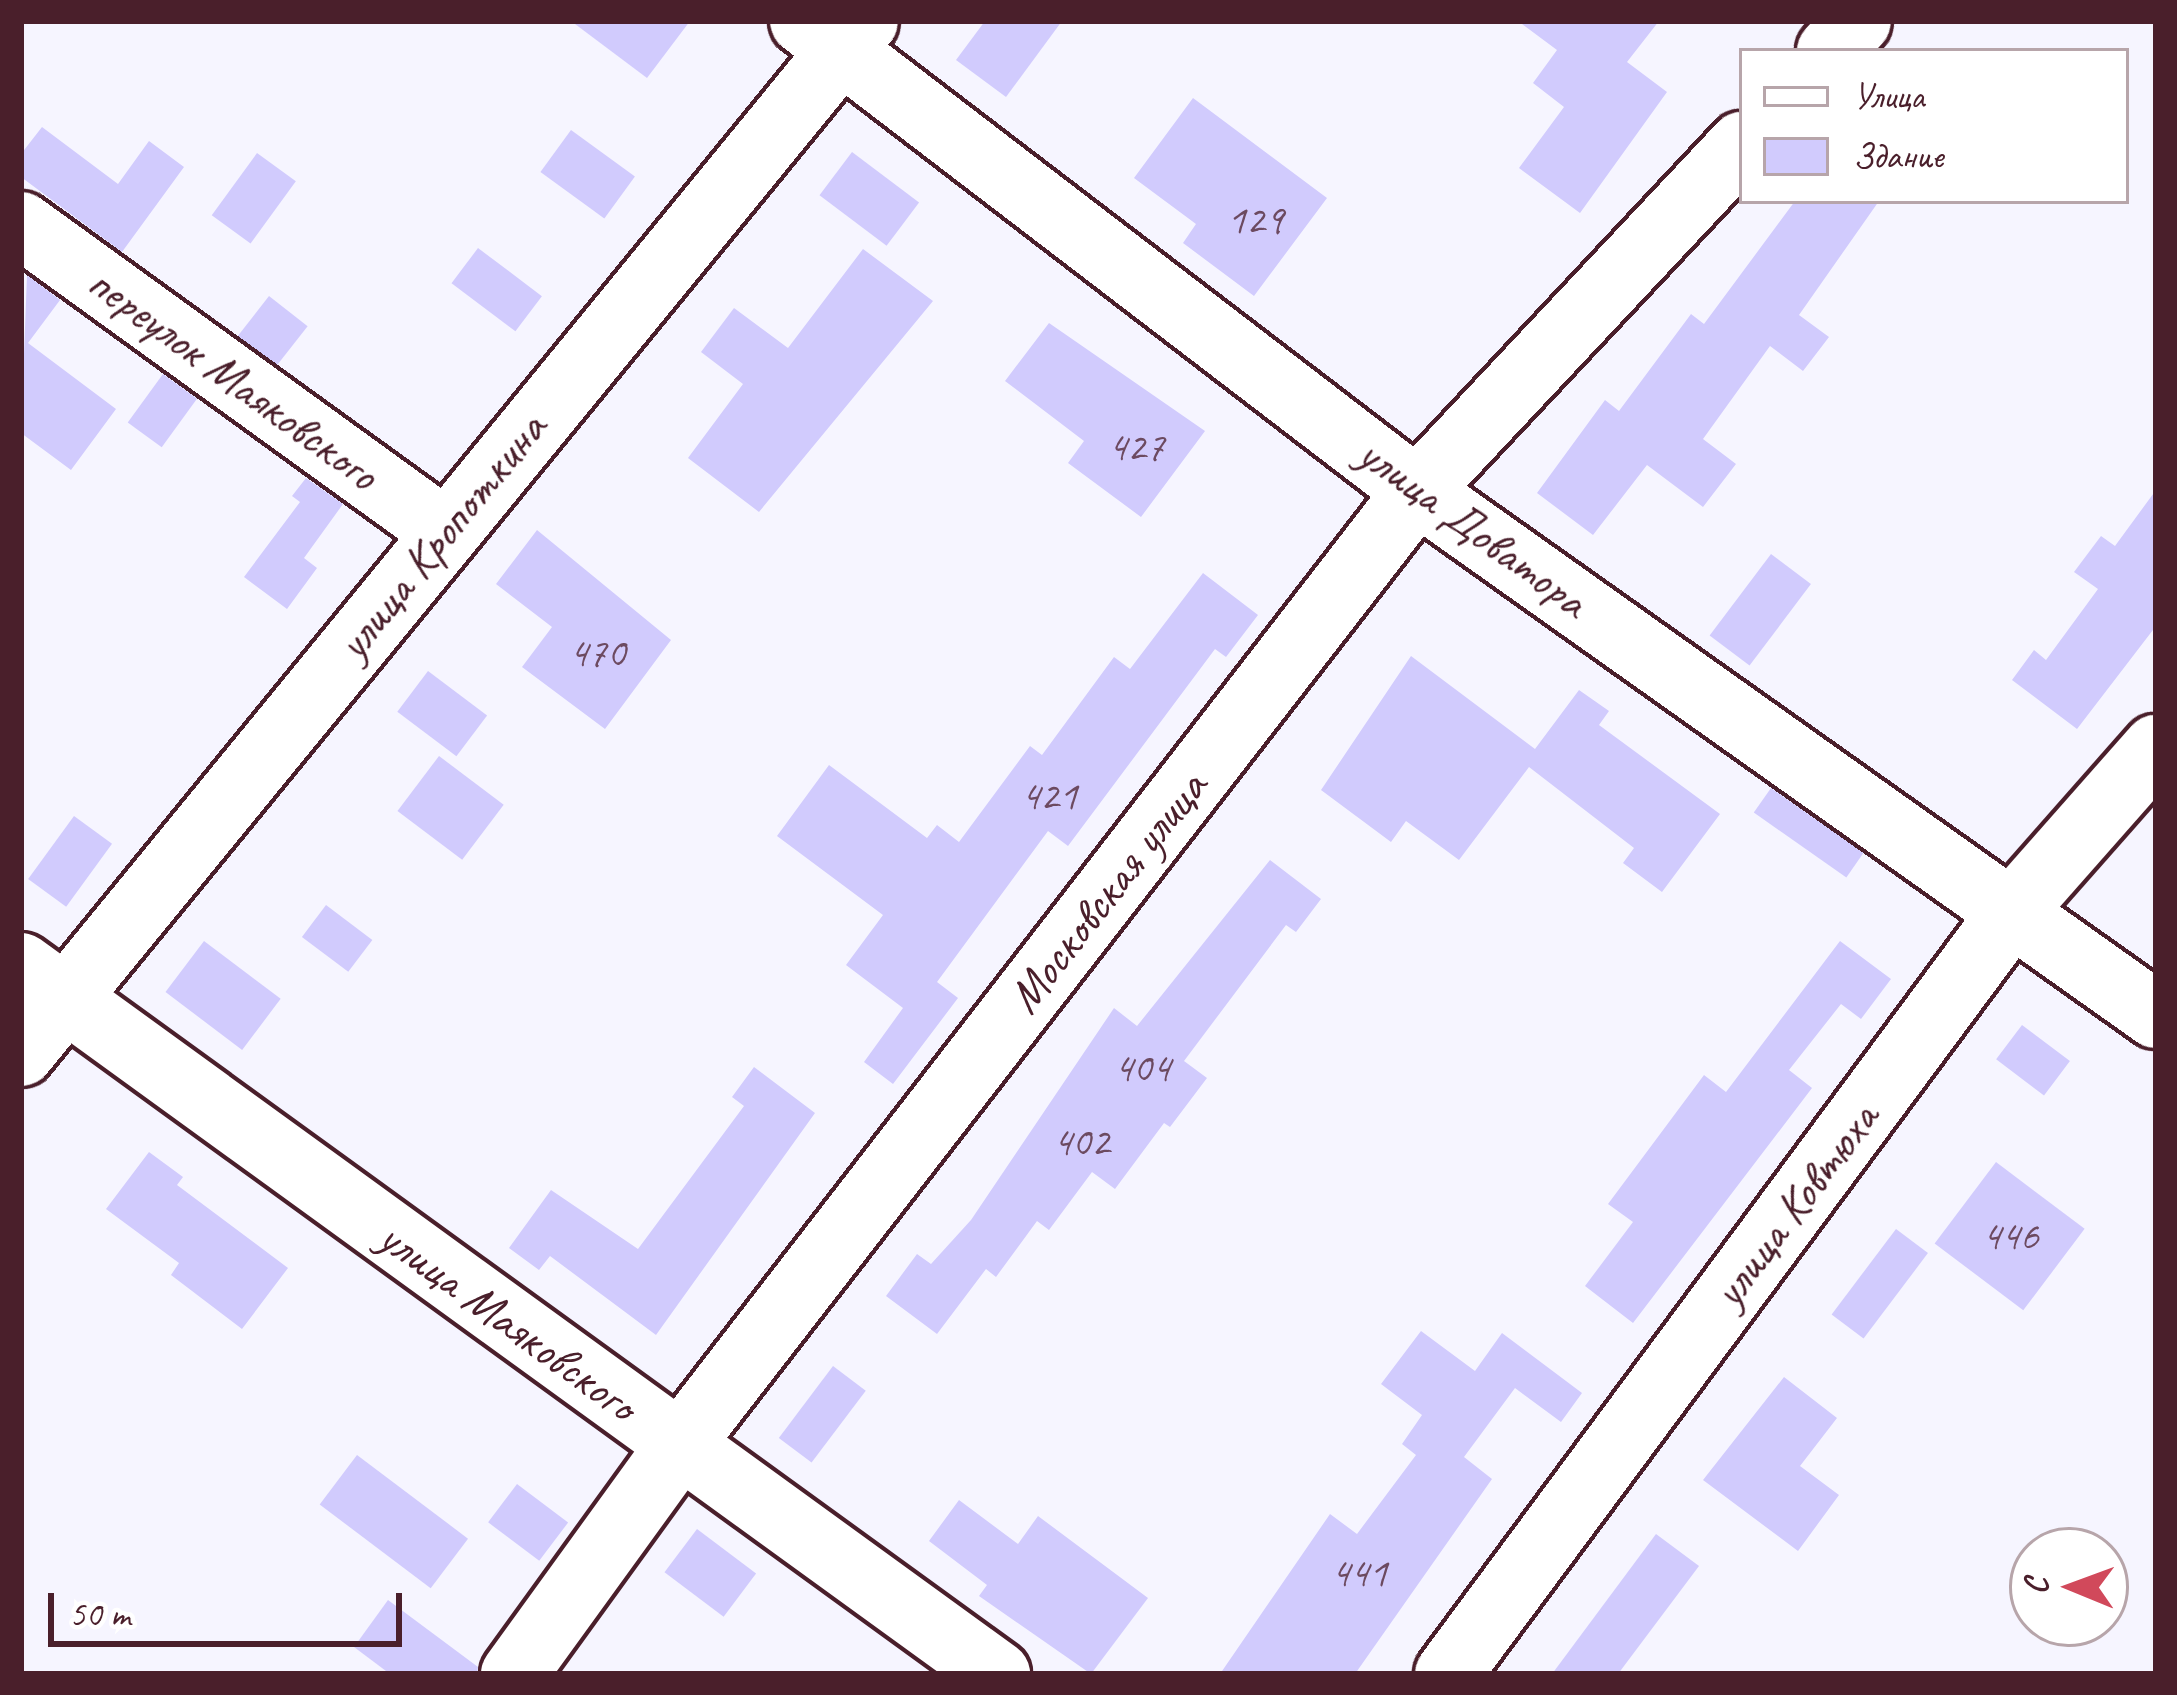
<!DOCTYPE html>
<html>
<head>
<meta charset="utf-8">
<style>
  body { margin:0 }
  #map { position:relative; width:2177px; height:1695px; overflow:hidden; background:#f6f5ff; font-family:Caveat,sans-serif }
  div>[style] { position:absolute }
  .building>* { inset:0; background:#d1cbfd; transform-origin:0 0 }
  .roads { filter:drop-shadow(3px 0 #4a1f2b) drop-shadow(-3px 0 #4a1f2b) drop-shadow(0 3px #4a1f2b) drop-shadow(0 -3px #4a1f2b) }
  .minor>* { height:66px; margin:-33px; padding:0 33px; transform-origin:33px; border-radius:33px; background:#fff }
  .major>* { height:66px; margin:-33px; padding:0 33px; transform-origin:33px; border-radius:33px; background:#fff }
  span { translate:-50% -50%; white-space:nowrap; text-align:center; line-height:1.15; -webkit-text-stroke:12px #fff; paint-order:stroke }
  .number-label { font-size:42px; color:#6c4a60 }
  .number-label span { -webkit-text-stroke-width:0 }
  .street-label { font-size:48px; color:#4a1f2b }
  .frame { position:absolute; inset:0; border:24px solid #4a1f2b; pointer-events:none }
  .legend { position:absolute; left:1739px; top:48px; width:390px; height:156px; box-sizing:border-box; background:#fff; border:3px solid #b7a5aa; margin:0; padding:15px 21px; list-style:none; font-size:36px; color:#4a1f2b }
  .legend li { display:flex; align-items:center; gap:24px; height:60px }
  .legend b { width:60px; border:3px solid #b7a5aa }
  .north { position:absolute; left:2009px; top:1527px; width:120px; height:120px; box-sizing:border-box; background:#fff; border:3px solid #b7a5aa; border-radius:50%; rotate:271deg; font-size:33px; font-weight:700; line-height:48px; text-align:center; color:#4a1f2b }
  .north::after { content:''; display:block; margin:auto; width:42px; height:54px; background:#d1495b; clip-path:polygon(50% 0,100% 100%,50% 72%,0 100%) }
  .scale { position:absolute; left:48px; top:1593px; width:354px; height:54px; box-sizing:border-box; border:6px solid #4a1f2b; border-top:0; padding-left:15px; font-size:36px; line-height:42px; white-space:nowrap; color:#4a1f2b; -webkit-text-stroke:9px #fff; paint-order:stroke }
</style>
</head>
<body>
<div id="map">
  <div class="building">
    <i style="clip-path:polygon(571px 21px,690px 21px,647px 78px)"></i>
    <i style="clip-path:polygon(985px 21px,1062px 21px,1006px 97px,956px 60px)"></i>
    <i style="clip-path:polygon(1518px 21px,1659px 21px,1627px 62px,1667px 92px,1580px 213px,1519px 168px,1564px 107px,1533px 83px,1557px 50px)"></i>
    <i style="clip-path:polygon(1193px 98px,1327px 198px,1254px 296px,1183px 243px,1196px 224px,1134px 178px)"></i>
    <i style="clip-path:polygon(42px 127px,118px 184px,149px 141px,184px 167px,122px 252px,21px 177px,21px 154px)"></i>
    <i style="left:571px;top:130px;width:79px;height:52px;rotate:36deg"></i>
    <i style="left:852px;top:152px;width:84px;height:54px;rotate:37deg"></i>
    <i style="left:257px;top:153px;width:48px;height:77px;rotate:36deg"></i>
    <i style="clip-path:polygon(1795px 201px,1879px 201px,1799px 315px,1829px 337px,1803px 371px,1770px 346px,1703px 439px,1736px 464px,1703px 507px,1647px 465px,1593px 535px,1537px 493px,1605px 400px,1619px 411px,1691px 314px,1704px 324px)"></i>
    <i style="left:478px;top:248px;width:80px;height:44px;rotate:37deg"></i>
    <i style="clip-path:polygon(863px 249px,933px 301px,759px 512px,688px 458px,743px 384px,701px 352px,734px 308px,788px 348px)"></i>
    <i style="clip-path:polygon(27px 275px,60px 300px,28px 343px,116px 409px,71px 470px,21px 433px)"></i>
    <i style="left:269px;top:296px;width:49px;height:51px;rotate:38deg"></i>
    <i style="clip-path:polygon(1049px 323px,1205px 431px,1141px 517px,1068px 463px,1084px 441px,1005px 381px)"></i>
    <i style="left:163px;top:374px;width:42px;height:60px;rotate:36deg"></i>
    <i style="clip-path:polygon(306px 478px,343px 504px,304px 558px,317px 568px,287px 609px,244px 577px,300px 502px,292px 496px)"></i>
    <i style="clip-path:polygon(2156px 490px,2156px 626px,2077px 729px,2012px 680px,2034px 650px,2046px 660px,2098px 589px,2074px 572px,2101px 536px,2115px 546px)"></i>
    <i style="clip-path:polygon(537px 530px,671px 640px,605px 729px,522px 667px,552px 627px,496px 584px)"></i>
    <i style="left:1771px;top:554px;width:50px;height:102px;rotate:37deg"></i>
    <i style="clip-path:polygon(1203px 573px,1258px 615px,1226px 657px,1215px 649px,1068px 846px,1048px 831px,937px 982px,958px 998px,893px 1084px,864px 1062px,903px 1008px,846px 965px,883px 915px,777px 836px,829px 765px,927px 838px,937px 825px,959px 842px,1030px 746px,1042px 755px,1114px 657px,1130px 669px)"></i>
    <i style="clip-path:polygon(1411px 656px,1535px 749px,1579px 690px,1609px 711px,1599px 725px,1720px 814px,1662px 892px,1623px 863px,1634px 848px,1529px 767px,1459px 860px,1406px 821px,1391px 842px,1321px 790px)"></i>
    <i style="left:428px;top:671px;width:74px;height:51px;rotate:37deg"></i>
    <i style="left:439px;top:756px;width:81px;height:69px;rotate:37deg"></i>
    <i style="left:1771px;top:788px;width:113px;height:30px;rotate:35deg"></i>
    <i style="left:74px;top:816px;width:47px;height:78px;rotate:36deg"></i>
    <i style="clip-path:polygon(1270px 860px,1321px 899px,1296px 932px,1286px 925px,1184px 1061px,1207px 1078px,1170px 1127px,1164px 1123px,1115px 1189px,1092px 1172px,1049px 1230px,1037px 1221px,996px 1277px,986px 1269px,937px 1334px,886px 1296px,917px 1254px,931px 1264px,971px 1220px,1114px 1008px,1137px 1026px)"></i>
    <i style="left:326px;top:905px;width:58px;height:40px;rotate:37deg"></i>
    <i style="left:204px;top:941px;width:96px;height:64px;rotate:37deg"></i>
    <i style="clip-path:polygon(1840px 941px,1891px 979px,1861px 1019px,1841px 1004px,1789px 1070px,1812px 1088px,1633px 1323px,1585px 1286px,1633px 1222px,1608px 1204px,1704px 1075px,1726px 1092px)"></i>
    <i style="left:2022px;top:1025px;width:60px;height:43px;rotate:37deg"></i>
    <i style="clip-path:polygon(754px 1067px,815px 1113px,656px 1335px,550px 1256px,539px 1270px,509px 1248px,551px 1190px,638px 1249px,744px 1106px,732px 1097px)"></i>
    <i style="clip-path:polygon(149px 1152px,183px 1177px,177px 1185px,288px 1268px,242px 1329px,171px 1275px,179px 1263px,106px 1209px)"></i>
    <i style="left:1996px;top:1162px;width:111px;height:102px;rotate:37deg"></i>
    <i style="left:1896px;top:1229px;width:40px;height:107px;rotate:37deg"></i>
    <i style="clip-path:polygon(1421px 1331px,1475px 1371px,1502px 1333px,1582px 1393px,1561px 1422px,1515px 1388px,1464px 1457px,1492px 1479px,1355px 1674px,1220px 1674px,1330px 1514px,1357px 1534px,1416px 1455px,1402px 1444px,1422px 1415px,1381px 1384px)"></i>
    <i style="left:833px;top:1366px;width:41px;height:90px;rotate:37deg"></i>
    <i style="clip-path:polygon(1784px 1377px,1837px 1418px,1800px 1466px,1839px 1495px,1798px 1551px,1703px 1480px)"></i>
    <i style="left:357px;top:1455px;width:139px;height:62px;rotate:37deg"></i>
    <i style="left:517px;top:1484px;width:64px;height:48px;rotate:37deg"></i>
    <i style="clip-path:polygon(959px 1500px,1018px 1544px,1038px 1516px,1148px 1598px,1091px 1674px,979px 1596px,987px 1585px,929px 1541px)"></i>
    <i style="left:697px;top:1529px;width:74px;height:54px;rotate:37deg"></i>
    <i style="clip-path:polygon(1656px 1534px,1699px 1566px,1618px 1674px,1552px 1674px)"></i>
    <i style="clip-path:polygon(388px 1600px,478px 1667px,477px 1674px,390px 1674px,354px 1647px)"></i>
  </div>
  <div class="roads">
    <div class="minor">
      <i style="left:803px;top:21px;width:773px;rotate:37.43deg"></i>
      <i style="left:1417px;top:491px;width:906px;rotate:35.34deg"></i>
      <i style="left:1830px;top:51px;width:41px;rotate:-47deg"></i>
      <i style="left:21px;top:225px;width:522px;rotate:35.88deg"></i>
      <i style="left:21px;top:966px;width:1206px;rotate:35.96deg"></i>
      <i style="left:514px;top:1674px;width:281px;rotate:-54.1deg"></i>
      <i style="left:679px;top:1446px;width:1207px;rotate:-52.3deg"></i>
      <i style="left:1417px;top:491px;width:475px;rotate:-46.8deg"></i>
      <i style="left:1448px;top:1674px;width:952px;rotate:-53.5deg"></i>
      <i style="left:2014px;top:909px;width:215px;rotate:-48.6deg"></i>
    </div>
    <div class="major">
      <i style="left:21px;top:1053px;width:1333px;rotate:-50.72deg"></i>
    </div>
  </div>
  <div class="number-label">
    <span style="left:1255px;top:220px">129</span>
    <span style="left:1136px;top:447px">427</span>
    <span style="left:597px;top:653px">470</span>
    <span style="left:1049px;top:796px">421</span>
    <span style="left:1142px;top:1068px">404</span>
    <span style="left:1081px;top:1142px">402</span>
    <span style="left:2010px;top:1236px">446</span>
    <span style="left:1359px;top:1573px">441</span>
  </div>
  <div class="street-label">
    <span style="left:233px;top:378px;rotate:36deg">переулок Маяковского</span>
    <span style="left:1473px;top:527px;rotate:36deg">улица Доватора</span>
    <span style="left:441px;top:536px;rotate:-51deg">улица Кропоткина</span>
    <span style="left:1107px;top:892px;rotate:-52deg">Московская улица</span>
    <span style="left:1795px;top:1205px;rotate:-53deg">улица Ковтюха</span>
    <span style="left:508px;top:1321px;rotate:36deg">улица Маяковского</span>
  </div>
  <div class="frame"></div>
  <ul class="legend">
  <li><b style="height:15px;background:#fff"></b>Улица</li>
  <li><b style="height:33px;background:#d1cbfd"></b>Здание</li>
  </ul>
  <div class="north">С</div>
  <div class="scale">50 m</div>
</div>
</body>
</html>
